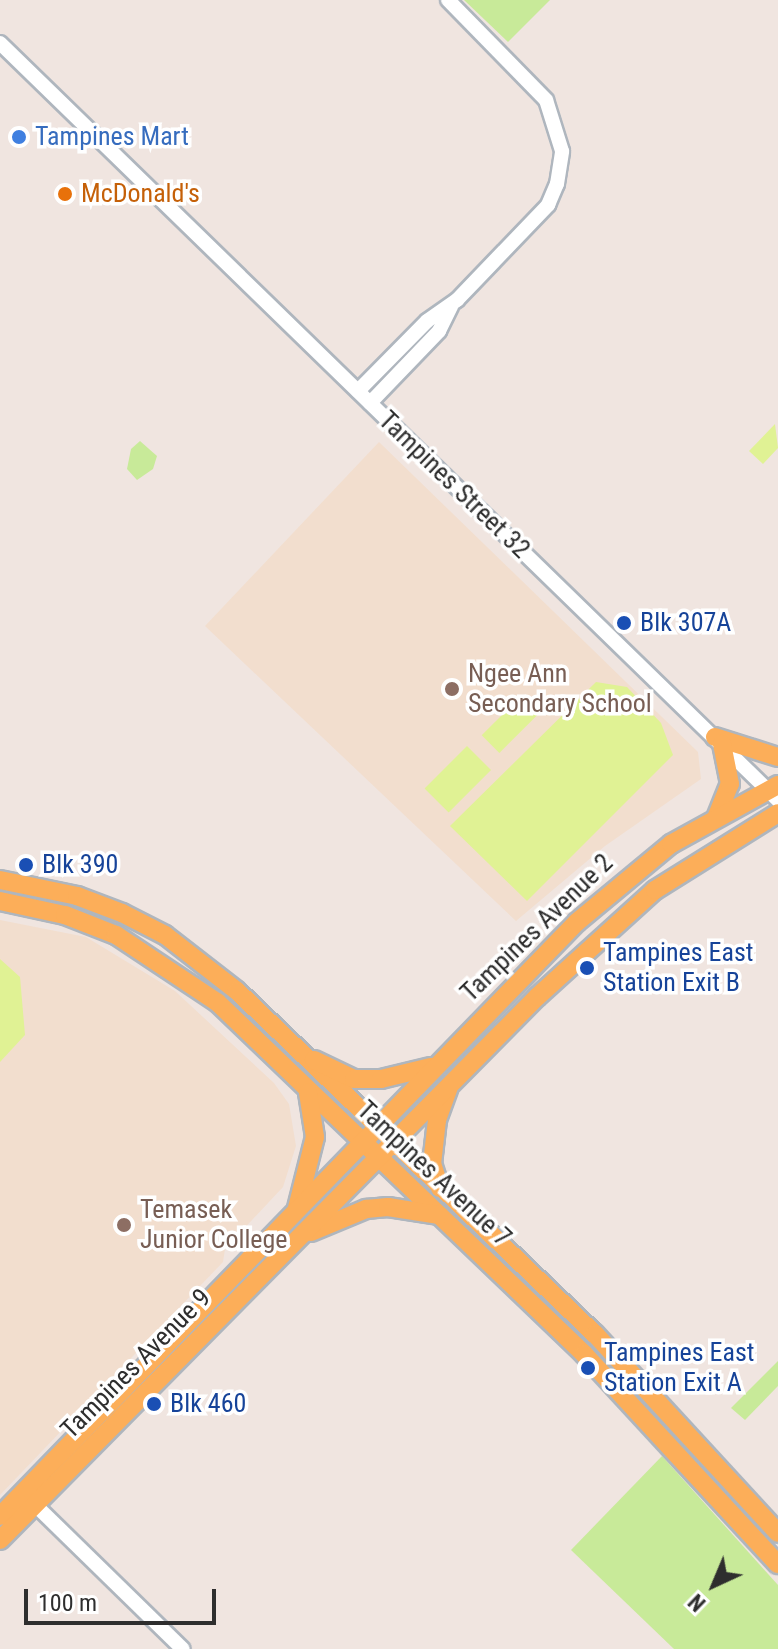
<!DOCTYPE html>
<html>
<head>
<meta charset="utf-8">
<style>
  body { margin:0 }
  #map { position:relative; width:778px; height:1649px; overflow:hidden; background:#f0e5e0; font-family:"Roboto Condensed",sans-serif }
  div>[style] { position:absolute }
  .education>* { inset:0; background:#f2dece }
  .green>* { inset:0; background:#c8ea99 }
  .pitch>* { inset:0; background:#e0f294; transform-origin:0 0 }
  .roads { filter:drop-shadow(2px 0 #afb6be) drop-shadow(-2px 0 #afb6be) drop-shadow(0 2px #afb6be) drop-shadow(0 -2px #afb6be) }
  .minor>* { height:14px; margin:-7px; padding:0 7px; transform-origin:7px; border-radius:7px; background:#fff }
  .major>* { height:18px; margin:-9px; padding:0 9px; transform-origin:9px; border-radius:9px; background:#fcae59 }
  .dots>* { width:22px; height:22px; translate:-50% -50%; box-sizing:border-box; border:4px solid #fff; border-radius:50% }
  span { translate:-50% -50%; white-space:nowrap; text-align:center; line-height:1.15; -webkit-text-stroke:7px #fff; paint-order:stroke }
  .shop-label { font-size:26px; color:#366cbe }
  .left { translate:0 -50%; text-align:left }
  .food-label { font-size:26px; color:#c56008 }
  .street-label { font-size:26px; color:#2e2e2e }
  .transit-label { font-size:26px; color:#164399 }
  .education-label { font-size:26px; color:#785e54 }
  .north { position:absolute; left:674px; top:1545px; width:80px; height:80px; -webkit-text-stroke:6px #fff; paint-order:stroke; rotate:224deg; font-size:22px; font-weight:700; line-height:32px; text-align:center; color:#2e2e2e }
  .north::after { content:''; display:block; margin:auto; width:28px; height:36px; background:#2e2e2e; clip-path:polygon(50% 0,100% 100%,50% 72%,0 100%) }
  .scale { position:absolute; left:24px; top:1589px; width:192px; height:36px; box-sizing:border-box; border:4px solid #2e2e2e; border-top:0; padding-left:10px; font-size:24px; line-height:28px; white-space:nowrap; color:#2e2e2e; -webkit-text-stroke:6px #fff; paint-order:stroke }
</style>
</head>
<body>
<div id="map">
  <div class="education">
    <i style="clip-path:polygon(379px 442px,698px 752px,701px 779px,605px 846px,516px 921px,205px 626px)"></i>
    <i style="clip-path:polygon(0 920px,86px 937px,175px 991px,274px 1083px,289px 1104px,296px 1146px,283px 1187px,225px 1249px,223px 1262px,0 1495px)"></i>
  </div>
  <div class="green">
    <i style="clip-path:polygon(464px 0,550px 0,508px 42px)"></i>
    <i style="clip-path:polygon(140px 441px,157px 456px,153px 469px,137px 480px,127px 469px,131px 449px)"></i>
    <i style="clip-path:polygon(778px 1361px,778px 1386px,745px 1420px,731px 1408px)"></i>
    <i style="clip-path:polygon(662px 1456px,778px 1585px,778px 1649px,674px 1649px,571px 1550px)"></i>
  </div>
  <div class="pitch">
    <i style="clip-path:polygon(775px 424px,778px 448px,763px 464px,749px 451px)"></i>
    <i style="clip-path:polygon(596px 682px,627px 687px,661px 723px,673px 755px,527px 901px,450px 826px)"></i>
    <i style="left:522px;top:695px;width:25px;height:57px;rotate:45deg"></i>
    <i style="left:467px;top:746px;width:34px;height:60px;rotate:45deg"></i>
    <i style="clip-path:polygon(0 959px,20px 977px,25px 1035px,0 1062px)"></i>
  </div>
  <div class="roads">
    <div class="minor">
      <i style="left:0;top:43px;width:1086px;rotate:44.22deg"></i>
      <i style="left:358px;top:391px;width:98px;rotate:-45.4deg"></i>
      <i style="left:427px;top:321px;width:37px;rotate:-35deg"></i>
      <i style="left:457px;top:300px;width:132px;rotate:-46.2deg"></i>
      <i style="left:548px;top:205px;width:23px;rotate:-67deg"></i>
      <i style="left:557px;top:184px;width:33px;rotate:-81deg"></i>
      <i style="left:562px;top:151px;width:53px;rotate:-107.4deg"></i>
      <i style="left:546px;top:100px;width:140px;rotate:-134.4deg"></i>
      <i style="left:370px;top:403px;width:100px;rotate:-46.2deg"></i>
      <i style="left:439px;top:331px;width:28px;rotate:-64deg"></i>
      <i style="left:28px;top:1498px;width:216px;rotate:44.3deg"></i>
    </div>
    <div class="major">
      <i style="left:715px;top:737px;width:66px;rotate:17.6deg"></i>
      <i style="left:716px;top:818px;width:37px;rotate:-68deg"></i>
      <i style="left:730px;top:784px;width:41px;rotate:-101.3deg"></i>
      <i style="left:0;top:880px;width:79px;rotate:11.7deg"></i>
      <i style="left:77px;top:896px;width:48px;rotate:20.7deg"></i>
      <i style="left:122px;top:913px;width:48px;rotate:27.1deg"></i>
      <i style="left:165px;top:935px;width:91px;rotate:37.9deg"></i>
      <i style="left:237px;top:991px;width:496px;rotate:43.8deg"></i>
      <i style="left:595px;top:1334px;width:270px;rotate:47.4deg"></i>
      <i style="left:0;top:901px;width:66px;rotate:12.2deg"></i>
      <i style="left:65px;top:915px;width:55px;rotate:21.4deg"></i>
      <i style="left:116px;top:935px;width:121px;rotate:33.6deg"></i>
      <i style="left:217px;top:1002px;width:509px;rotate:43.8deg"></i>
      <i style="left:584px;top:1354px;width:286px;rotate:47.3deg"></i>
      <i style="left:314px;top:1060px;width:44px;rotate:25.4deg"></i>
      <i style="left:354px;top:1079px;width:27px"></i>
      <i style="left:381px;top:1079px;width:51px;rotate:-13.5deg"></i>
      <i style="left:440px;top:1188px;width:25px;rotate:-108deg"></i>
      <i style="left:432px;top:1164px;width:44px;rotate:-83.5deg"></i>
      <i style="left:437px;top:1120px;width:33px;rotate:-70deg"></i>
      <i style="left:297px;top:1208px;width:73px;rotate:-75.8deg"></i>
      <i style="left:315px;top:1137px;width:45px;rotate:-99deg"></i>
      <i style="left:311px;top:1232px;width:60px;rotate:-22.7deg"></i>
      <i style="left:366px;top:1209px;width:22px;rotate:-5deg"></i>
      <i style="left:388px;top:1207px;width:52px;rotate:8.9deg"></i>
      <i style="left:0;top:1516px;width:828px;rotate:-45.83deg"></i>
      <i style="left:577px;top:922px;width:122px;rotate:-39.7deg"></i>
      <i style="left:671px;top:844px;width:122px;rotate:-28.9deg"></i>
      <i style="left:0;top:1540px;width:764px;rotate:-45.32deg"></i>
      <i style="left:537px;top:997px;width:159px;rotate:-42.2deg"></i>
      <i style="left:655px;top:890px;width:145px;rotate:-32deg"></i>
    </div>
  </div>
  <div class="dots">
    <i style="left:19px;top:137px;background:#3f7fe0"></i>
    <i style="left:65px;top:194px;background:#e8710a"></i>
    <i style="left:624px;top:623px;background:#1a4fb4"></i>
    <i style="left:452px;top:689px;background:#8d6e63"></i>
    <i style="left:26px;top:865px;background:#1a4fb4"></i>
    <i style="left:587px;top:968px;background:#1a4fb4"></i>
    <i style="left:124px;top:1225px;background:#8d6e63"></i>
    <i style="left:588px;top:1368px;background:#1a4fb4"></i>
    <i style="left:154px;top:1404px;background:#1a4fb4"></i>
  </div>
  <div class="shop-label">
    <span class="left" style="left:35px;top:137px">Tampines Mart</span>
  </div>
  <div class="food-label">
    <span class="left" style="left:81px;top:194px">McDonald's</span>
  </div>
  <div class="street-label">
    <span style="left:454px;top:485px;rotate:44deg">Tampines Street 32</span>
    <span style="left:537px;top:928px;rotate:-44deg">Tampines Avenue 2</span>
    <span style="left:434px;top:1174px;rotate:43deg">Tampines Avenue 7</span>
    <span style="left:136px;top:1364px;rotate:-45deg">Tampines Avenue 9</span>
  </div>
  <div class="transit-label">
    <span class="left" style="left:640px;top:623px">Blk 307A</span>
    <span class="left" style="left:42px;top:865px">Blk 390</span>
    <span class="left" style="left:603px;top:968px">Tampines East<br>Station Exit B</span>
    <span class="left" style="left:604px;top:1368px">Tampines East<br>Station Exit A</span>
    <span class="left" style="left:170px;top:1404px">Blk 460</span>
  </div>
  <div class="education-label">
    <span class="left" style="left:468px;top:689px">Ngee Ann<br>Secondary School</span>
    <span class="left" style="left:140px;top:1225px">Temasek<br>Junior College</span>
  </div>
  <div class="north">N</div>
  <div class="scale">100 m</div>
</div>
</body>
</html>
